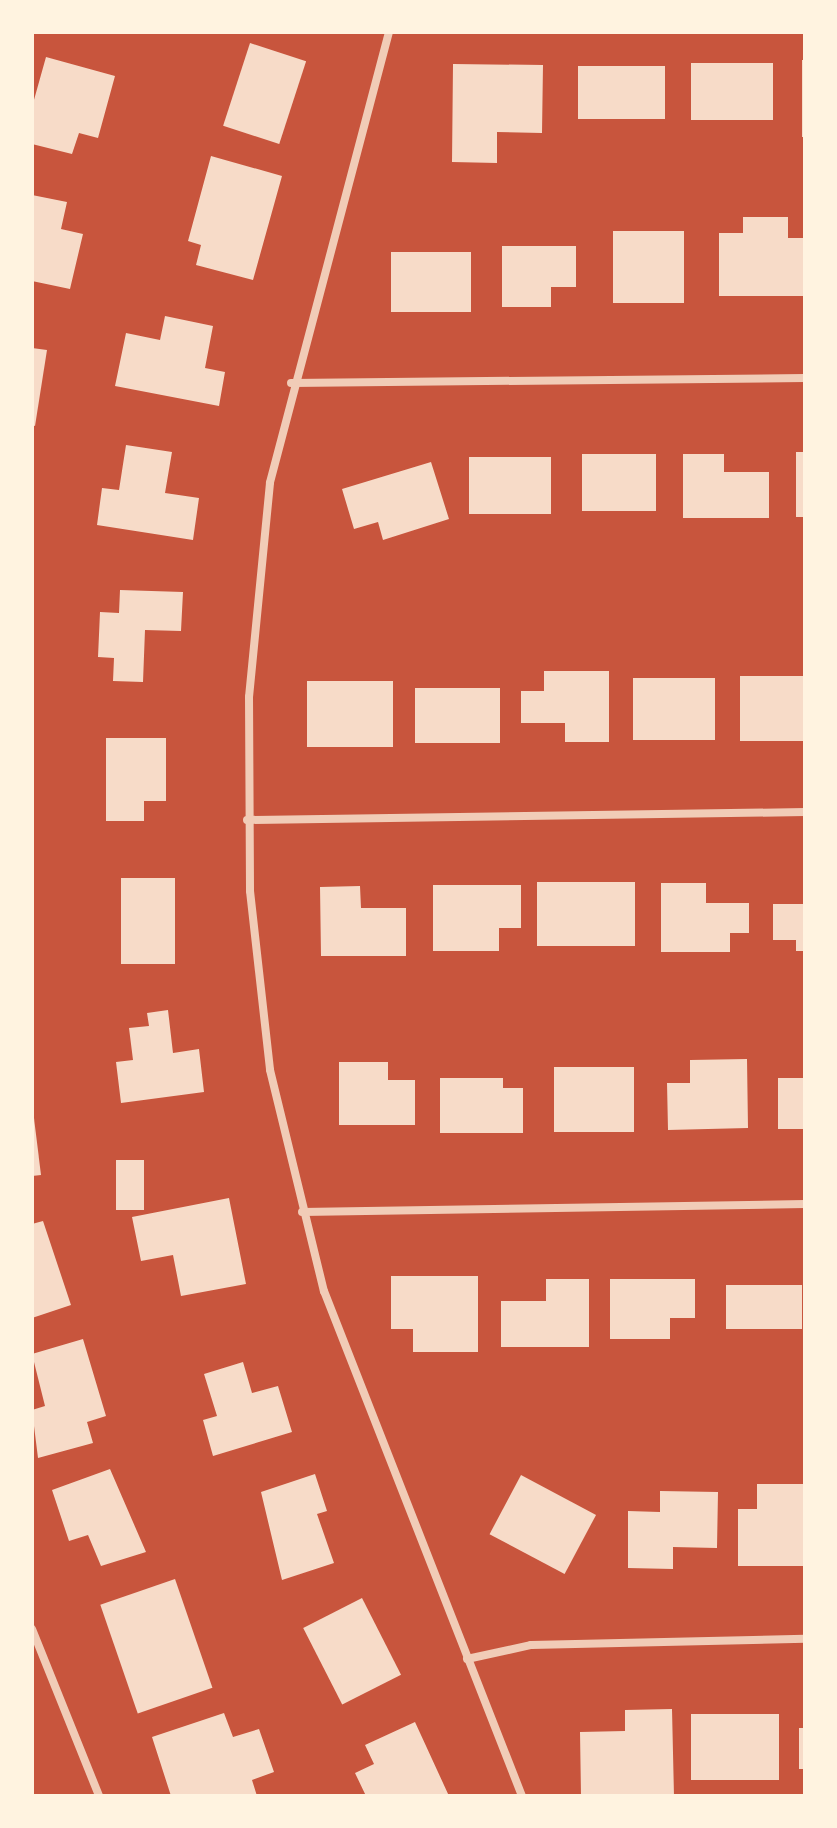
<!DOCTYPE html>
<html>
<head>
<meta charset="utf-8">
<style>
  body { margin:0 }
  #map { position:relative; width:837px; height:1828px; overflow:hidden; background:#c8553d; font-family:"IBM Plex Serif",serif }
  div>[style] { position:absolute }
  .building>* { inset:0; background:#f7dbc8; transform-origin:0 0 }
  .minor>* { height:8px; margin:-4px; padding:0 4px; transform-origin:4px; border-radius:4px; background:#f1ccb7 }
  span { translate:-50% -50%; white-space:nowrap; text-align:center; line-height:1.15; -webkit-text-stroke:7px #fff3e0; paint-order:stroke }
  .frame { position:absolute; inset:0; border:34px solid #fff3e0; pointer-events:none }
</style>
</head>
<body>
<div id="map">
  <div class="building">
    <i style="left:250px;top:43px;width:59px;height:87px;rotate:18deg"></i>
    <i style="clip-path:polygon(46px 57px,115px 76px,98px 138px,79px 133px,72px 154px,32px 144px,32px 107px)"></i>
    <i style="left:802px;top:60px;width:3px;height:77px"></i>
    <i style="left:691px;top:63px;width:82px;height:57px"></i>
    <i style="clip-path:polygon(453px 64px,543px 65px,542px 133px,497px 132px,497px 163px,452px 162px)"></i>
    <i style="left:578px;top:66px;width:87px;height:53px"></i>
    <i style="clip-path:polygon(211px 156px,282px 176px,253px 280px,196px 265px,201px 245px,188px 241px)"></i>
    <i style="clip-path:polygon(32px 195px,67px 202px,61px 229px,83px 234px,70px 289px,32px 281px)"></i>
    <i style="clip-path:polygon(743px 217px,788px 217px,788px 238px,805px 238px,805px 296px,719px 296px,719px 233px,743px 233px)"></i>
    <i style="left:613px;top:231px;width:71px;height:72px"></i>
    <i style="clip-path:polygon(502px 246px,576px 246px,576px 287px,551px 287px,551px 307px,502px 307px)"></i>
    <i style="left:391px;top:252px;width:80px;height:60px"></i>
    <i style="clip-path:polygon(165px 316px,213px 326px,205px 368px,225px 372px,219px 406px,115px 386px,126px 333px,160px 340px)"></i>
    <i style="clip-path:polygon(32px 348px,47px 350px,35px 426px,32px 425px)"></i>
    <i style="clip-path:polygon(126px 445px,172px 452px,165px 493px,199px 498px,193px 540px,97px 525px,102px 488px,119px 490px)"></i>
    <i style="left:796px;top:452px;width:9px;height:65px"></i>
    <i style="left:582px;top:454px;width:74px;height:57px"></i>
    <i style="clip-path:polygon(683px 454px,724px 454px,724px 472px,769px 472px,769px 518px,683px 518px)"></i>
    <i style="left:469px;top:457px;width:82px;height:57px"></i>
    <i style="clip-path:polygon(431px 462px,449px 519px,383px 540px,378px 522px,354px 529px,342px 489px)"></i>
    <i style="clip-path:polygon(120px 590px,183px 592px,181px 631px,145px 630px,143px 682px,113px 681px,114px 658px,98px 657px,100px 612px,119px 613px)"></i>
    <i style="clip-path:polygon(544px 671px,609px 671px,609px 742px,565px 742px,565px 723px,521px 723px,521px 691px,544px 691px)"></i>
    <i style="left:740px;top:676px;width:65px;height:65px"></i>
    <i style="left:633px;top:678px;width:82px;height:62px"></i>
    <i style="left:307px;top:681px;width:86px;height:66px"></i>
    <i style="left:415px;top:688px;width:85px;height:55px"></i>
    <i style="clip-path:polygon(106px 738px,166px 738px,166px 801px,144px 801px,144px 821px,106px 821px)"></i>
    <i style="left:121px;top:878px;width:54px;height:86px"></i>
    <i style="left:537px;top:882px;width:98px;height:64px"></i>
    <i style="clip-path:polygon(661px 883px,706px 883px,706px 903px,749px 903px,749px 933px,730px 933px,730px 952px,661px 952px)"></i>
    <i style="clip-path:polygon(433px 885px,521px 885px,521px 928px,499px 928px,499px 951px,433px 951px)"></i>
    <i style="clip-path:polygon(360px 886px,361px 908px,406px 908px,406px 956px,321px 956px,320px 887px)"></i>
    <i style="clip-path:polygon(773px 904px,805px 904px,805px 951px,796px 951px,796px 940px,773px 940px)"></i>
    <i style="clip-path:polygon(168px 1010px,173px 1053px,199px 1049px,204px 1092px,121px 1103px,116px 1062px,133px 1060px,129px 1028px,149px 1026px,147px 1013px)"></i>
    <i style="clip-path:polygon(747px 1059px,748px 1128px,668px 1130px,667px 1083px,690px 1083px,690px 1060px)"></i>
    <i style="clip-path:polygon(339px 1062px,388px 1062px,388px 1080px,415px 1080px,415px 1125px,339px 1125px)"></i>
    <i style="left:554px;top:1067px;width:80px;height:65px"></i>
    <i style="clip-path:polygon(440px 1078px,503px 1078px,503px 1088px,523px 1088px,523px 1133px,440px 1133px)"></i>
    <i style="left:778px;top:1078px;width:27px;height:51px"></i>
    <i style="clip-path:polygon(32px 1102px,41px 1175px,32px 1176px)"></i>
    <i style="left:116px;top:1160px;width:28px;height:50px"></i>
    <i style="clip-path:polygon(229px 1198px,246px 1284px,181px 1296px,173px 1255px,141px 1261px,132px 1217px)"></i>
    <i style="clip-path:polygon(43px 1221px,71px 1305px,32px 1318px,32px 1224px)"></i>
    <i style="clip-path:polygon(391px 1276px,478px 1276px,478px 1352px,413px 1352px,413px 1329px,391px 1329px)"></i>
    <i style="clip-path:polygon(546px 1279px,589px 1279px,589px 1347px,501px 1347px,501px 1301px,546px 1301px)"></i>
    <i style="clip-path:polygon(610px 1279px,695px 1279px,695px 1318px,670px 1318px,670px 1339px,610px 1339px)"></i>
    <i style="left:726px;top:1285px;width:76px;height:44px"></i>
    <i style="clip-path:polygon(83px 1339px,106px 1416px,87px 1422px,93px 1443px,38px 1458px,32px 1410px,45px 1406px,32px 1354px)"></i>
    <i style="clip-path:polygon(243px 1362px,252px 1393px,278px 1386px,292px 1432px,213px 1456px,203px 1420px,217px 1416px,204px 1374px)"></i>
    <i style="clip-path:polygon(110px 1469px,146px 1552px,101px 1566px,88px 1535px,69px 1541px,52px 1490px)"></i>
    <i style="clip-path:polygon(315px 1474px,327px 1511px,317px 1514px,334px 1563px,282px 1580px,261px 1492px)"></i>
    <i style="left:521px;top:1475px;width:85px;height:67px;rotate:28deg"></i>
    <i style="clip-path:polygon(757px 1484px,805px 1484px,805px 1566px,738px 1566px,738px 1509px,757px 1509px)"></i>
    <i style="clip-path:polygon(660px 1491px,718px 1492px,717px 1548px,673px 1547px,673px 1569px,628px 1568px,628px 1511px,660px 1512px)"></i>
    <i style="left:175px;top:1579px;width:115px;height:79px;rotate:71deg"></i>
    <i style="left:362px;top:1598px;width:86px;height:66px;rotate:63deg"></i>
    <i style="clip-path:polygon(672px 1709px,674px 1796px,581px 1796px,580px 1732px,625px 1731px,625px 1710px)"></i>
    <i style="clip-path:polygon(224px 1713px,233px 1737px,259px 1729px,274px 1772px,252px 1780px,257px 1796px,171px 1796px,152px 1737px)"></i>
    <i style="left:691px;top:1714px;width:88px;height:66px"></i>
    <i style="clip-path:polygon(415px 1722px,449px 1796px,366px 1796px,355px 1773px,374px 1764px,365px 1745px)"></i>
    <i style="left:799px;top:1728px;width:6px;height:41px"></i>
  </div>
  <div class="minor">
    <i style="left:389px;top:32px;width:466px;rotate:104.8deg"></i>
    <i style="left:270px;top:483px;width:215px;rotate:95.6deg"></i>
    <i style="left:249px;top:697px;width:194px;rotate:89.7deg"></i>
    <i style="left:250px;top:891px;width:180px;rotate:83.6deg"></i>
    <i style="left:270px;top:1070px;width:228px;rotate:76.3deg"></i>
    <i style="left:324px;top:1291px;width:542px;rotate:68.59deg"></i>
    <i style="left:291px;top:383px;width:514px;rotate:-0.56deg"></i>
    <i style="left:247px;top:820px;width:558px;rotate:-0.82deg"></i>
    <i style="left:302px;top:1212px;width:503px;rotate:-0.91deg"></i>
    <i style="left:32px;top:1629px;width:180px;rotate:68.1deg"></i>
    <i style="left:467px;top:1659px;width:66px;rotate:-12.3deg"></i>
    <i style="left:531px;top:1645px;width:274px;rotate:-1.3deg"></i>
  </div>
  <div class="frame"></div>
</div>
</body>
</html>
